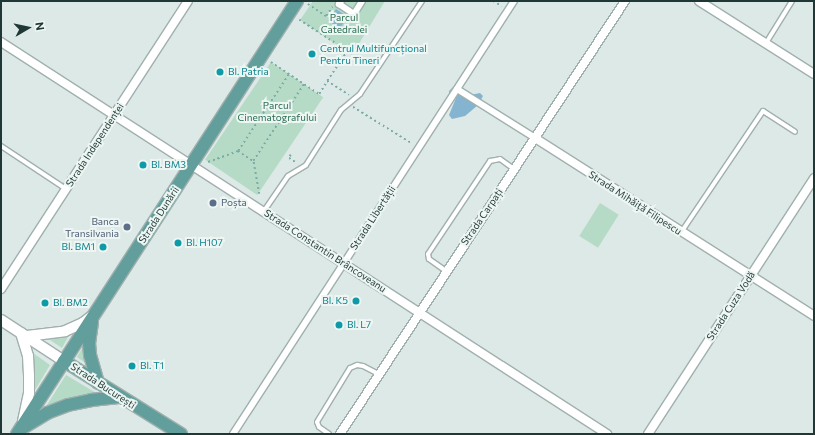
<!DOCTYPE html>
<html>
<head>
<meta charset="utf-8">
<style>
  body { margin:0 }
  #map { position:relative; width:815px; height:435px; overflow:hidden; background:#dde9e6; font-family:Commissioner,sans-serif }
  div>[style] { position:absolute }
  .green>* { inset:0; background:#b5dbc7; transform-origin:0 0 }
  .water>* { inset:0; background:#84b4cf; transform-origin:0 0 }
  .path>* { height:1.5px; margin-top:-0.75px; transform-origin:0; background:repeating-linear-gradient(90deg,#7daca7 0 2px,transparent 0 5px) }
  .roads { filter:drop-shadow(1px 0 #a0b0ae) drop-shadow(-1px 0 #a0b0ae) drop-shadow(0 1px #a0b0ae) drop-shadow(0 -1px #a0b0ae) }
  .service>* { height:4px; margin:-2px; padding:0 2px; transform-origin:2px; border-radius:2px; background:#fff }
  .pedestrian>* { height:6px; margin:-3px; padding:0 3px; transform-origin:3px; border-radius:3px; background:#fff }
  .minor>* { height:8px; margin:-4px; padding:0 4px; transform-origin:4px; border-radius:4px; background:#fff }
  .tertiary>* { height:10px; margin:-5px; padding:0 5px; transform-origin:5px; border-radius:5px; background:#fff }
  .primary>* { height:12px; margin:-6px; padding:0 6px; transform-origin:6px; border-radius:6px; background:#629e9b }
  .dots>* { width:11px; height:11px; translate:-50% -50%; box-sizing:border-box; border:2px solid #edf6f3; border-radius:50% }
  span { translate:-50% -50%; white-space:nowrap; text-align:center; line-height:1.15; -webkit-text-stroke:4px #edf6f3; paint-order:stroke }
  .park-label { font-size:10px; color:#2a6e52 }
  .culture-label { font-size:10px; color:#0d838f }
  .left { translate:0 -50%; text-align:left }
  .right { translate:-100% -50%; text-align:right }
  .street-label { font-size:10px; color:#1f3836 }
  .service-label { font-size:10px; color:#4e5e75 }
  .frame { position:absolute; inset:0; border:2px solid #1f3836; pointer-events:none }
  .north { position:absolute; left:8px; top:8px; width:40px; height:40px; -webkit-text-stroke:3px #edf6f3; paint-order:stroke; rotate:81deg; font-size:11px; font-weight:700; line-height:16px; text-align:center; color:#1f3836 }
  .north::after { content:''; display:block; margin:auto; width:14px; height:18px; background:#1f3836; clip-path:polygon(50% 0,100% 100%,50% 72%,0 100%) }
</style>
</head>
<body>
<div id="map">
  <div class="green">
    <i style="clip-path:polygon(313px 1px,385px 1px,352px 55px,300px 20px)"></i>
    <i style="left:271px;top:62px;width:63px;height:118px;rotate:34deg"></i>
    <i style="left:600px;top:203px;width:22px;height:39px;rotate:32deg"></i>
    <i style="clip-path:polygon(72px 330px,62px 348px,47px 338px,64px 334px)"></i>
    <i style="clip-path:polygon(84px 345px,87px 364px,77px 357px)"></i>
    <i style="clip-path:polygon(33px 353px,50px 365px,35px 390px,34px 365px)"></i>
    <i style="clip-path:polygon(66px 375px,98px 394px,76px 396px,45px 408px)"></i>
  </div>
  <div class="water">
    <i style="left:336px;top:9px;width:14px;height:14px;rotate:34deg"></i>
    <i style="clip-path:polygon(458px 82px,460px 89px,466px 96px,480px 93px,483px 96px,478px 105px,471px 111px,465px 116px,452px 119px,449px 115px,456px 98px,449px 94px,449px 91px)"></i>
  </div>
  <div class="path">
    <i style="left:493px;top:1px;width:10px;rotate:29deg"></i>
    <i style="left:308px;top:4px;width:22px;rotate:34deg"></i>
    <i style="left:326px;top:16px;width:11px;rotate:-56deg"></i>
    <i style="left:271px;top:62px;width:58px;rotate:33.7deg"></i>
    <i style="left:319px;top:94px;width:15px;rotate:-58deg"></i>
    <i style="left:327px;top:81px;width:36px;rotate:-56deg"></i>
    <i style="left:347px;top:51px;width:57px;rotate:-147.1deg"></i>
    <i style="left:327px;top:81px;width:26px;rotate:32deg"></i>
    <i style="left:353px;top:107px;width:70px;rotate:31.7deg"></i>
    <i style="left:238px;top:151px;width:18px;rotate:34deg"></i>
    <i style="left:291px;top:155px;width:4px;rotate:124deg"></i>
    <i style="left:289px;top:158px;width:9px;rotate:32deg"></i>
    <i style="left:208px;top:162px;width:32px;rotate:-20deg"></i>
    <i style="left:238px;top:151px;width:92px;rotate:-56.5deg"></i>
    <i style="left:259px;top:194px;width:34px;rotate:-100deg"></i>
    <i style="left:253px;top:161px;width:92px;rotate:-56.5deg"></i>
  </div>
  <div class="roads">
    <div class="service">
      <i style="left:766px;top:43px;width:49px;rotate:-58.2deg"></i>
      <i style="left:1px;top:146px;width:78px;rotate:33.5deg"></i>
      <i style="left:264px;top:211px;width:42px;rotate:-55.6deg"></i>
      <i style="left:288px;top:176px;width:21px;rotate:-31deg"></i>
      <i style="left:306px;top:165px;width:65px;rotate:-57.5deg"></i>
      <i style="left:341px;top:110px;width:25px;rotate:-40deg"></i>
      <i style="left:360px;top:94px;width:112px;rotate:-56.3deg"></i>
      <i style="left:682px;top:231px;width:145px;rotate:-56deg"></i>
      <i style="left:763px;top:111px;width:38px;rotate:33deg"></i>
      <i style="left:446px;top:271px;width:21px;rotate:-145deg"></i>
      <i style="left:429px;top:259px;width:5px;rotate:-101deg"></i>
      <i style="left:428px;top:254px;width:112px;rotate:-56.3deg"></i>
      <i style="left:490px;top:161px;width:10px;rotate:-11deg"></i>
      <i style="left:500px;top:159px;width:17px;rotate:36deg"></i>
      <i style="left:329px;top:434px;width:12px;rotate:-145deg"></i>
      <i style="left:319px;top:427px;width:5px;rotate:-112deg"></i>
      <i style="left:317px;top:422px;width:63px;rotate:-58.6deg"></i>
      <i style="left:350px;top:368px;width:8px;rotate:-23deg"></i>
      <i style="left:357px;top:365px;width:6px;rotate:9deg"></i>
      <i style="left:363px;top:366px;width:18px;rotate:27deg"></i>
    </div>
    <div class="pedestrian">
      <i style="left:341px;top:1px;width:4px;rotate:124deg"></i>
      <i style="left:339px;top:4px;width:18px;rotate:34deg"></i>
      <i style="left:354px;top:14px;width:15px;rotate:-58deg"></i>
      <i style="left:457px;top:89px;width:92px;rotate:32.1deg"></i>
      <i style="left:233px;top:434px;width:516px;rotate:-57.02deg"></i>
    </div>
    <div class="minor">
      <i style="left:699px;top:1px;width:136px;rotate:32.4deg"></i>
      <i style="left:1px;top:42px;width:722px;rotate:32.9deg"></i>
      <i style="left:535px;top:138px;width:331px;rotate:32.5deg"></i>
      <i style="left:1px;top:289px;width:343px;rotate:-57deg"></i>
      <i style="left:340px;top:434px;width:518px;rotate:-56.65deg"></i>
      <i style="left:648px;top:434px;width:305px;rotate:-57deg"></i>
    </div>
    <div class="tertiary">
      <i style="left:1px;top:320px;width:75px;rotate:33.1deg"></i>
      <i style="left:21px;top:333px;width:24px;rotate:73deg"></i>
      <i style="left:28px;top:356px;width:20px;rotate:87deg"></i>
      <i style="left:29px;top:376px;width:17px;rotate:90deg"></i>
      <i style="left:29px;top:393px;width:29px;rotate:102deg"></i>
      <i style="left:27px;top:336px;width:38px;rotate:-7deg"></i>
      <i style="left:65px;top:331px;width:20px;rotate:-24deg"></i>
      <i style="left:83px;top:323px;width:11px;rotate:-38deg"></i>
    </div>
    <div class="primary">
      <i style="left:92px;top:322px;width:21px;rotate:98deg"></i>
      <i style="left:89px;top:343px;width:12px;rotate:85deg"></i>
      <i style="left:90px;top:355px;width:29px;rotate:74deg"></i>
      <i style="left:64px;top:361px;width:138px;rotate:32deg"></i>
      <i style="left:24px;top:427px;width:27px;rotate:-31deg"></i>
      <i style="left:47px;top:413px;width:22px;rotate:-21deg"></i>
      <i style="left:68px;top:405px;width:24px;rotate:-12deg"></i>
      <i style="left:91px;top:400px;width:30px;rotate:-6deg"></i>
      <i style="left:17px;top:434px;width:516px;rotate:-57.11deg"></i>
    </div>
  </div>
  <div class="dots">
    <i style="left:312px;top:54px;background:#0f9aa8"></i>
    <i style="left:220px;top:72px;background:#0f9aa8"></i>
    <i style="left:143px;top:165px;background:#0f9aa8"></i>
    <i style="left:213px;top:203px;background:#5c6f8a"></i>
    <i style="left:127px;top:227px;background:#5c6f8a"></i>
    <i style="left:178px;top:243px;background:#0f9aa8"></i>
    <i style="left:103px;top:247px;background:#0f9aa8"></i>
    <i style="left:356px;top:301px;background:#0f9aa8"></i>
    <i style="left:45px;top:303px;background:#0f9aa8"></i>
    <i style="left:339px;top:325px;background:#0f9aa8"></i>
    <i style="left:132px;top:366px;background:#0f9aa8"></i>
  </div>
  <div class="park-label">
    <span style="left:344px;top:23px">Parcul<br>Catedralei</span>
    <span style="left:277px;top:111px">Parcul<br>Cinematografului</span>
  </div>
  <div class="culture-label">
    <span class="left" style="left:320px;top:54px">Centrul Multifuncțional<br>Pentru Tineri</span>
    <span class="left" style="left:228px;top:72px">Bl. Patria</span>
    <span class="left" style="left:151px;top:165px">Bl. BM3</span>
    <span class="left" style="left:186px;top:243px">Bl. H107</span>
    <span class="right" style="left:95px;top:247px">Bl. BM1</span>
    <span class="right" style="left:348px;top:301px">Bl. K5</span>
    <span class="left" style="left:53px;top:303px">Bl. BM2</span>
    <span class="left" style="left:347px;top:325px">Bl. L7</span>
    <span class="left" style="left:140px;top:366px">Bl. T1</span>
  </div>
  <div class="street-label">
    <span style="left:95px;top:145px;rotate:-57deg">Strada Independenței</span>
    <span style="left:635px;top:203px;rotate:33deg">Strada Mihăiță Filipescu</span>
    <span style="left:159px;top:215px;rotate:-57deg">Strada Dunării</span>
    <span style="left:482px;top:217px;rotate:-56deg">Strada Carpați</span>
    <span style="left:373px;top:218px;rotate:-57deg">Strada Libertății</span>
    <span style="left:325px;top:251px;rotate:33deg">Strada Constantin Brâncoveanu</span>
    <span style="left:731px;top:306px;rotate:-57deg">Strada Cuza Vodă</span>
    <span style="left:103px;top:386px;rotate:33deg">Strada București</span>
  </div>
  <div class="service-label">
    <span class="left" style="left:221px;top:203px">Poșta</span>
    <span class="right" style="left:119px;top:227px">Banca<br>Transilvania</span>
  </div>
  <div class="frame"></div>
  <div class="north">N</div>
</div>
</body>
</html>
